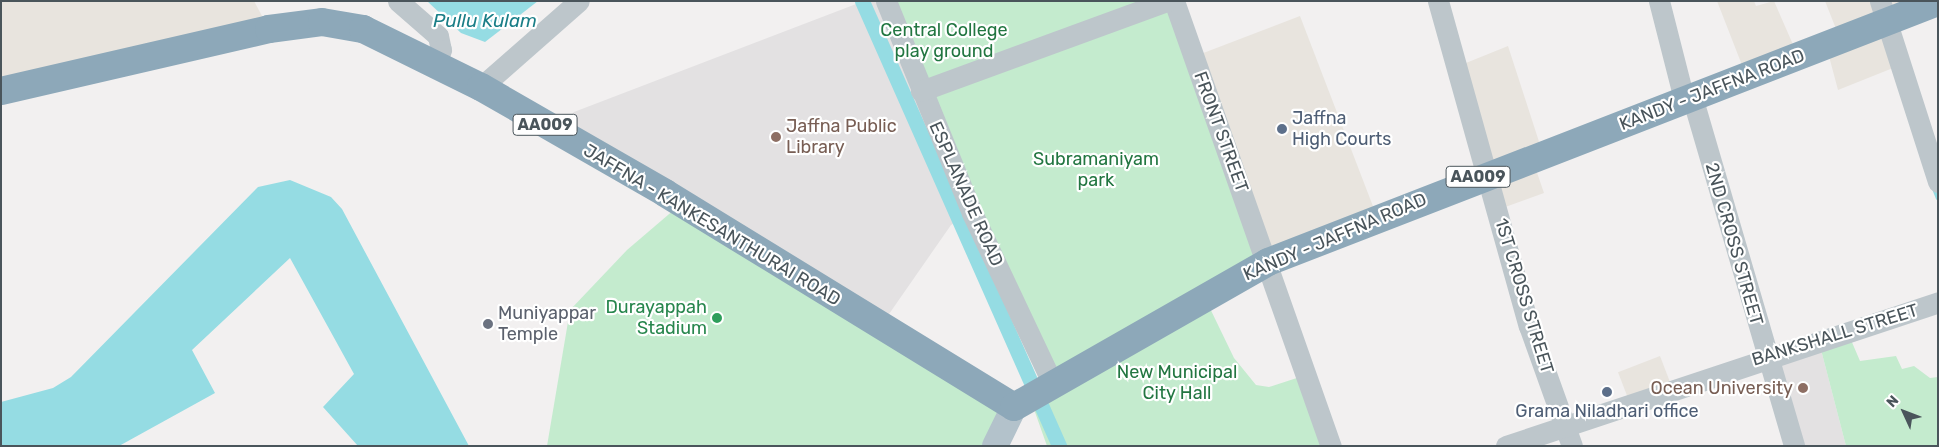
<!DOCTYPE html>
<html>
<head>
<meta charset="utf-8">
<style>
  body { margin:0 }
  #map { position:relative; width:1939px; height:447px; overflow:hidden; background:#f2f0f0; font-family:Rubik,sans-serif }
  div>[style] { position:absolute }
  .commercial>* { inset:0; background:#e8e4de; transform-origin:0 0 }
  .education>* { inset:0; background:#e3e1e2 }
  .green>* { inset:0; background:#c4ebce }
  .water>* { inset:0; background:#95dce3 }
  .stream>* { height:4.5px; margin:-2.25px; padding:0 2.25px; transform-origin:2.25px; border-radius:2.25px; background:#95dce3 }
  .canal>* { height:15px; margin:-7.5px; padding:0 7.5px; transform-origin:7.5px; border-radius:7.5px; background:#95dce3 }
  .minor>* { height:21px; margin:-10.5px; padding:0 10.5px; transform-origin:10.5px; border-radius:10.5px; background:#bdc6cb }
  .major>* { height:26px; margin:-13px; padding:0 13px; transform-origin:13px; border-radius:13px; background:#b3c2cb }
  .highway>* { height:28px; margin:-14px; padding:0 14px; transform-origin:14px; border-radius:14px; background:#8da8b9 }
  .dots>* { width:14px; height:14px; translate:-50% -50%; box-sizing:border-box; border:2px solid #fff; border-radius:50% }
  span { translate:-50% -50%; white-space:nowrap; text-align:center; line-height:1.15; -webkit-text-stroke:4.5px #fff; paint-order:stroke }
  .shield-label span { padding:1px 4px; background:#fff; border:1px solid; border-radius:4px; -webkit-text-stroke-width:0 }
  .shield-label { font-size:16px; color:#4a555b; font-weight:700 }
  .park-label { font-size:18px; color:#227641 }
  .street-label { font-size:18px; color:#4a555b }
  .service-label { font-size:18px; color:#4e5e75 }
  .left { translate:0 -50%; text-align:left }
  .education-label { font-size:18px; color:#785e54 }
  .right { translate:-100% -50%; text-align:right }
  .leisure-label { font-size:18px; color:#27864d }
  .worship-label { font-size:18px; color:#5b616d }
  .water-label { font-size:19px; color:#1a7e87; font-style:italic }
  .frame { position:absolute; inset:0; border:2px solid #4a555b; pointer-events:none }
  .north { position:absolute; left:1879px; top:387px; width:50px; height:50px; -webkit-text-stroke:4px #fff; paint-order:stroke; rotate:313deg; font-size:14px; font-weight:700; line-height:20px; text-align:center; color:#4a555b }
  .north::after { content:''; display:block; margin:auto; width:18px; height:22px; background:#4a555b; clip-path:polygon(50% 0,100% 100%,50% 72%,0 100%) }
</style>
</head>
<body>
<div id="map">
  <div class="commercial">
    <i style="clip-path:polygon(1px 1px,254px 1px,269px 29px,1px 87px)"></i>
    <i style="clip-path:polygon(1717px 1px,1754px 1px,1756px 6px,1774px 1px,1798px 56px,1747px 78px)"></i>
    <i style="clip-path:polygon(1825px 1px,1938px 1px,1887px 21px,1898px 66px,1838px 90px,1826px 45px,1840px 39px)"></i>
    <i style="left:1300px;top:16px;width:216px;height:114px;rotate:69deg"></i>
    <i style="clip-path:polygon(1508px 46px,1543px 154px,1532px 158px,1544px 193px,1497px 210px,1456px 67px)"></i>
    <i style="left:1660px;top:356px;width:34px;height:45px;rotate:69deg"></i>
  </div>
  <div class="education">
    <i style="clip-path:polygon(864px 1px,886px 1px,972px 213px,951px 225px,880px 327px,565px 122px,574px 112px)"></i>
    <i style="clip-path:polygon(1819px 342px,1846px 446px,1794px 446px,1766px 356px)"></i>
  </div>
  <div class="green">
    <i style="clip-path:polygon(886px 1px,1174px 1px,1268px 262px,1204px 296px,1234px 358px,1256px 385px,1269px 387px,1306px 375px,1331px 446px,1047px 446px,1030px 398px,1053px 384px)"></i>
    <i style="clip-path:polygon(682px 203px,1014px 407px,995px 446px,547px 446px,570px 310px,627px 250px)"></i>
    <i style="clip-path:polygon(1848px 333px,1860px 361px,1896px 356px,1902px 369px,1914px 366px,1930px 378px,1938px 377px,1938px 446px,1846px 446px,1819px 342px)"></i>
  </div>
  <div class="water">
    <i style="clip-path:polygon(427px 1px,538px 1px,485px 42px,461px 33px)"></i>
    <i style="clip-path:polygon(290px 180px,331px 197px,342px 209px,469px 446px,358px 446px,323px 407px,354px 374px,290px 258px,192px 350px,215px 393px,119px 446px,1px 446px,1px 402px,53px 388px,71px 377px,258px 187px)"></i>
  </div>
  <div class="stream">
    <i style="left:1934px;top:187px;width:11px;rotate:68deg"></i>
  </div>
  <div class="canal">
    <i style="left:862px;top:1px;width:487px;rotate:66.1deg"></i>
  </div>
  <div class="minor">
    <i style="left:398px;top:1px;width:53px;rotate:41.2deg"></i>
    <i style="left:438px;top:36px;width:14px;rotate:78deg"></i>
    <i style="left:441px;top:50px;width:15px;rotate:113deg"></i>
    <i style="left:886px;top:1px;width:229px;rotate:67.9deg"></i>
    <i style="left:972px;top:213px;width:189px;rotate:64.7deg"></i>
    <i style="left:1174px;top:1px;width:472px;rotate:70.6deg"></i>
    <i style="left:1438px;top:1px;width:337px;rotate:74.4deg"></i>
    <i style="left:1529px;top:326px;width:127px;rotate:70.3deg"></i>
    <i style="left:1659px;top:1px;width:105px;rotate:75.7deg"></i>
    <i style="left:1880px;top:1px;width:190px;rotate:72.2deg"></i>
    <i style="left:481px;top:87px;width:130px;rotate:-41.3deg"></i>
    <i style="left:921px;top:91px;width:262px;rotate:-20.1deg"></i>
    <i style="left:1693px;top:100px;width:360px;rotate:73.7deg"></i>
    <i style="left:1506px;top:446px;width:455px;rotate:-18.4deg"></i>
  </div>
  <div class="major">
    <i style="left:995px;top:446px;width:43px;rotate:-64deg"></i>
  </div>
  <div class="highway">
    <i style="left:1px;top:91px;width:275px;rotate:-13deg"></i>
    <i style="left:269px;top:29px;width:53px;rotate:-7.5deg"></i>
    <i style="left:322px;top:22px;width:42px;rotate:9.7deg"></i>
    <i style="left:363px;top:29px;width:131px;rotate:26.2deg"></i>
    <i style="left:481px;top:87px;width:212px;rotate:29.9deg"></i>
    <i style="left:665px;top:193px;width:409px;rotate:31.5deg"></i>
    <i style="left:1014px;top:407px;width:292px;rotate:-29.7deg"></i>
    <i style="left:1268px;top:262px;width:719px;rotate:-21.21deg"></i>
  </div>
  <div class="dots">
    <i style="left:1282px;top:129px;background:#5c6f8a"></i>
    <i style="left:776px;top:137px;background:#8d6e63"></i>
    <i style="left:717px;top:318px;background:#2e9e5b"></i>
    <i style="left:488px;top:324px;background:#6b7280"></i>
    <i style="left:1803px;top:388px;background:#8d6e63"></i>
    <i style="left:1607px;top:392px;background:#5c6f8a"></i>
  </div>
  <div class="shield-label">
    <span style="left:545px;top:125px">AA009</span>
    <span style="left:1478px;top:177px">AA009</span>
  </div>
  <div class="park-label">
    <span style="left:944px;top:41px">Central College<br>play ground</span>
    <span style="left:1096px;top:170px">Subramaniyam<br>park</span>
    <span style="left:1177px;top:383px">New Municipal<br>City Hall</span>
  </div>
  <div class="street-label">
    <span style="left:1712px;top:90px;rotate:-21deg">KANDY - JAFFNA ROAD</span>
    <span style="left:1221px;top:132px;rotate:70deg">FRONT STREET</span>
    <span style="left:966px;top:194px;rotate:66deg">ESPLANADE ROAD</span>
    <span style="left:712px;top:225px;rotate:31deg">JAFFNA - KANKESANTHURAI ROAD</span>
    <span style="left:1335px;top:237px;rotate:-23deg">KANDY - JAFFNA ROAD</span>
    <span style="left:1734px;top:244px;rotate:74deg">2ND CROSS STREET</span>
    <span style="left:1524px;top:296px;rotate:73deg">1ST CROSS STREET</span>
    <span style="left:1835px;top:335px;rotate:-17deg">BANKSHALL STREET</span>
  </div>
  <div class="service-label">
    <span class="left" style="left:1292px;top:129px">Jaffna<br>High Courts</span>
    <span style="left:1607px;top:411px">Grama Niladhari office</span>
  </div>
  <div class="education-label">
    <span class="left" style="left:786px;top:137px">Jaffna Public<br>Library</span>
    <span class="right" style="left:1793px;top:388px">Ocean University</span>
  </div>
  <div class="leisure-label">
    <span class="right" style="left:707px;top:318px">Durayappah<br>Stadium</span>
  </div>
  <div class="worship-label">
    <span class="left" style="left:498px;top:324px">Muniyappar<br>Temple</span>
  </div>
  <div class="water-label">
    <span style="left:485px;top:21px">Pullu Kulam</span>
  </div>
  <div class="frame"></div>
  <div class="north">N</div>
</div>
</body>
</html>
